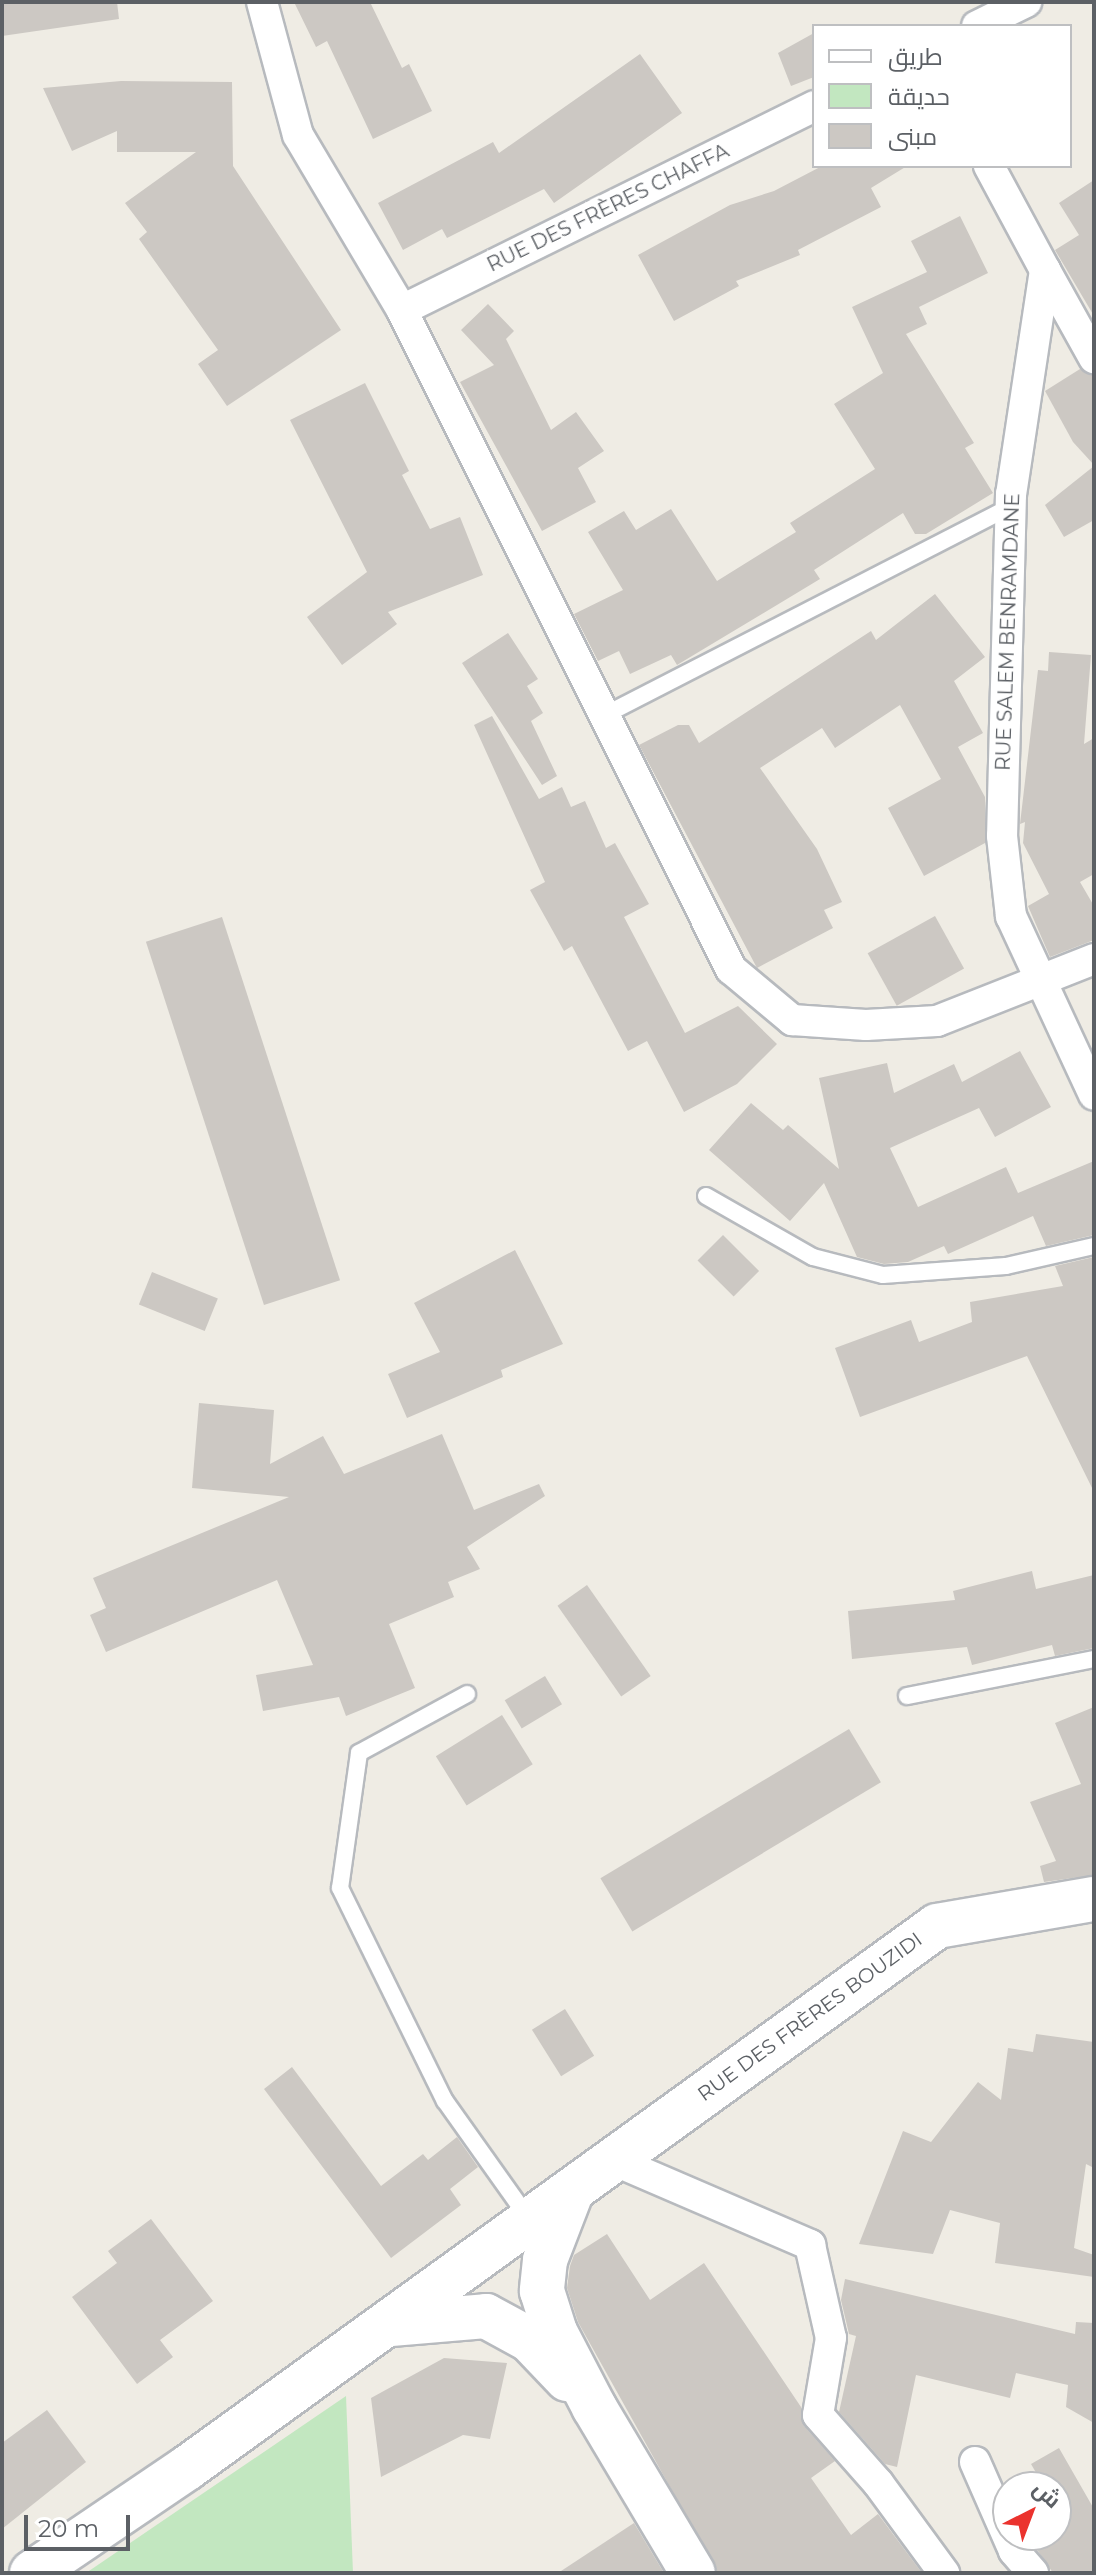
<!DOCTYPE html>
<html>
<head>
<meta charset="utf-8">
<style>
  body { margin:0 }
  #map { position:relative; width:1096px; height:2575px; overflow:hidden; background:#efece4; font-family:Montserrat,Cairo,sans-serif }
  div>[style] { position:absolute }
  .green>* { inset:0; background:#c2e7c0 }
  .building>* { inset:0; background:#ccc8c3; transform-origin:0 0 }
  .roads { filter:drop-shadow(2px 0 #b7babe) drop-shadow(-2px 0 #b7babe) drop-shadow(0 2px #b7babe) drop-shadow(0 -2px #b7babe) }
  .lane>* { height:16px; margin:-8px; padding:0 8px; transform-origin:8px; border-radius:8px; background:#fff }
  .street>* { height:30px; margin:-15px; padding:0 15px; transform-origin:15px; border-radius:15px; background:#fff }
  .secondary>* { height:44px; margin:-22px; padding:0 22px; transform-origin:22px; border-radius:22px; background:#fff }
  span { translate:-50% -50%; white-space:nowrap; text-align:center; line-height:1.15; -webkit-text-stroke:6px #fff; paint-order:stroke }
  .street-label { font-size:20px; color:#5c6065 }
  .frame { position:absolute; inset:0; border:4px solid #5c6065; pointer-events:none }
  .legend { position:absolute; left:812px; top:24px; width:260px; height:144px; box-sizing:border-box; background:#fff; border:2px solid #bebfc1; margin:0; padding:10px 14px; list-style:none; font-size:24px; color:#5c6065 }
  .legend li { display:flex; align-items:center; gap:16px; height:40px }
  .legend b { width:40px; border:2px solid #bebfc1 }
  .north { position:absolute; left:992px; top:2471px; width:80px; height:80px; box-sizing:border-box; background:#fff; border:2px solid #bebfc1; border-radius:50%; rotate:42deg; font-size:22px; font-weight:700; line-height:32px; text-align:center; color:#5c6065 }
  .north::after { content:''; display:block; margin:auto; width:28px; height:36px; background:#eb332e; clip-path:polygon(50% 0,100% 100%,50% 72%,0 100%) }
  .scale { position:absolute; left:24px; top:2515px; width:106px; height:36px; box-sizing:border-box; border:4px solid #5c6065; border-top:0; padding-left:10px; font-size:24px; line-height:28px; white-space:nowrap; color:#5c6065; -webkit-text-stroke:6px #fff; paint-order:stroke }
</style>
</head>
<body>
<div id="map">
  <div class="green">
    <i style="clip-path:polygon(346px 2396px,353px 2573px,86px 2573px)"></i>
  </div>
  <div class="building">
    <i style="clip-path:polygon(2px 2px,117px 2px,119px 19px,2px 36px)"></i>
    <i style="clip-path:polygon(294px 2px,370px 2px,402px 68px,409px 64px,432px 111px,373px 139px,327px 41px,316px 47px)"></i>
    <i style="clip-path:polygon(814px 33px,814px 77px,791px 86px,778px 53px)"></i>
    <i style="clip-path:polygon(640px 54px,682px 113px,554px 203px,544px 189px,447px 238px,442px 229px,403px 250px,378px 203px,493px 142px,499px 153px)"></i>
    <i style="clip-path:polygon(121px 81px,232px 82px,233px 166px,341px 330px,227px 406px,198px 364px,218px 350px,139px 239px,147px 232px,125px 203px,196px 152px,117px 152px,117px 131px,72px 151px,43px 88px)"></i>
    <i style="clip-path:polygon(822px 166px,907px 166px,871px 188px,881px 207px,798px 250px,800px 255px,736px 281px,739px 286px,674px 321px,638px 255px,730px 205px,774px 191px)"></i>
    <i style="clip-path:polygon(1094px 180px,1094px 316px,1055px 250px,1079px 235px,1059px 203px)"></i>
    <i style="clip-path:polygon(960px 216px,988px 273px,919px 307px,927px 324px,906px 334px,974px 443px,965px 448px,993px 493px,926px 534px,915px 534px,903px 513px,814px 570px,820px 579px,677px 665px,671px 655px,630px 674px,619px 651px,598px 661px,574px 614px,623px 590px,588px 532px,624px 511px,636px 530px,671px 509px,717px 581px,796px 532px,790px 523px,875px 469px,834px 404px,883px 373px,852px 307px,927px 272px,911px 241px)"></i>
    <i style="clip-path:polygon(488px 304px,514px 331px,506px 339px,551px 430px,576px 412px,604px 451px,578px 468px,596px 502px,542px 531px,460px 382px,494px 365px,461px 330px)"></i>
    <i style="clip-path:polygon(1080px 369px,1094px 376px,1094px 465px,1073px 442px,1045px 391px)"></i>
    <i style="clip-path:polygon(365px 383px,409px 471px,402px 475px,430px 529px,460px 517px,483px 575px,388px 612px,397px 624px,342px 665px,307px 617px,367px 572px,290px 420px)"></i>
    <i style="clip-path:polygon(1094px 466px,1094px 520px,1064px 537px,1045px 505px)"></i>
    <i style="clip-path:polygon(935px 594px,985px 657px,954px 681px,983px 733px,958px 747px,985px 797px,985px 843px,924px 876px,888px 808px,941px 779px,900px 705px,835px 748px,822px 728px,760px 768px,817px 849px,842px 902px,824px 910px,833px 928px,757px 968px,639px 745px,678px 725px,689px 725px,699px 743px,871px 631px,876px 640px)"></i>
    <i style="clip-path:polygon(508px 633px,538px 679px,527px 686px,543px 713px,531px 721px,557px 776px,542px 785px,462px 663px)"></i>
    <i style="clip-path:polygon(1049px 652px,1091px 655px,1084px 744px,1094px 738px,1094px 874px,1080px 882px,1094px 906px,1094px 940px,1050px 957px,1028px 906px,1049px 894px,1023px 843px,1025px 822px,1020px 824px,1038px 670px,1048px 671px)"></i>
    <i style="clip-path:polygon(492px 716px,539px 799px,562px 787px,571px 807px,585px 801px,606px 848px,615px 843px,649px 904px,624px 917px,685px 1033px,738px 1006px,777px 1044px,737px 1084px,684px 1112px,647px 1041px,628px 1051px,572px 946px,564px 951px,530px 890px,545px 882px,474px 725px)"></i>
    <i style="left:935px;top:916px;width:60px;height:77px;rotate:61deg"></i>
    <i style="left:222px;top:917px;width:382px;height:80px;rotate:72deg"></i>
    <i style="clip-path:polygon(1020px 1051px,1051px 1107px,995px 1137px,979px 1108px,890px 1148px,918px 1207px,1006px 1167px,1018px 1193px,1094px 1161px,1094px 1235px,1046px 1246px,1033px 1216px,948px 1254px,944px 1246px,908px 1262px,884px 1264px,857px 1257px,824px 1183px,790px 1221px,709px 1150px,751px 1103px,783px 1130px,788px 1125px,839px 1169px,819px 1078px,887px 1063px,894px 1093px,954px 1064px,962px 1082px)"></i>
    <i style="left:723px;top:1235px;width:51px;height:36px;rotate:45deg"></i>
    <i style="clip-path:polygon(515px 1250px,563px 1344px,501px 1370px,503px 1377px,407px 1418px,388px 1374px,440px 1352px,414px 1303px)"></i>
    <i style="clip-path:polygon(1094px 1257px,1094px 1492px,1027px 1356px,860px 1417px,835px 1348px,911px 1320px,919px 1342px,972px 1322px,970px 1302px,1063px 1286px,1055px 1266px)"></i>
    <i style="left:152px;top:1272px;width:71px;height:35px;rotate:22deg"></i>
    <i style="clip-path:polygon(199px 1403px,274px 1410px,270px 1464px,323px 1436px,344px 1474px,442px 1434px,474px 1510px,539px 1484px,545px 1496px,467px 1547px,480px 1569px,448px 1582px,454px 1597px,389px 1624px,415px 1688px,346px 1716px,339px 1697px,263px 1711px,256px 1675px,313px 1665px,277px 1580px,106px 1652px,90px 1615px,106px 1608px,93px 1578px,289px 1497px,192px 1488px)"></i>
    <i style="clip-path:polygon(1032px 1571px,1036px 1589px,1094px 1575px,1094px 1648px,1055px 1656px,1052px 1645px,972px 1665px,967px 1647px,852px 1659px,848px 1611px,955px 1600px,953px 1591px)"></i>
    <i style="left:587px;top:1585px;width:111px;height:36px;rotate:55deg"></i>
    <i style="left:545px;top:1676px;width:33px;height:47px;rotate:59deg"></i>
    <i style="clip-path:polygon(1094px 1707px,1094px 1875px,1044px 1882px,1040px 1866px,1056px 1861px,1030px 1802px,1081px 1784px,1055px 1723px)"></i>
    <i style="left:502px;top:1715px;width:58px;height:78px;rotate:58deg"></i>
    <i style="left:849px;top:1729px;width:62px;height:290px;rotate:59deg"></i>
    <i style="left:565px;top:2009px;width:55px;height:39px;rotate:58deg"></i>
    <i style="clip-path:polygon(1036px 2034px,1094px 2042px,1094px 2168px,1086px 2164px,1074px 2248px,1094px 2255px,1094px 2277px,995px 2263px,1000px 2223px,950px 2210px,933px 2254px,859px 2244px,903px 2131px,931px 2142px,978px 2082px,1001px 2100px,1008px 2048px,1033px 2052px)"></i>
    <i style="clip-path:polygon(292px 2067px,381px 2186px,423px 2154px,428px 2160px,457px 2137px,478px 2167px,450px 2189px,461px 2205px,391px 2258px,264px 2089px)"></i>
    <i style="clip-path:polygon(151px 2219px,213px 2301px,160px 2340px,173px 2357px,137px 2384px,72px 2297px,117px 2263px,108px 2251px)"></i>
    <i style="clip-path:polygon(607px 2234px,650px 2300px,704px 2263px,801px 2407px,804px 2426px,835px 2461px,811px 2478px,851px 2535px,878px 2514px,922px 2573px,718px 2573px,578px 2322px,567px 2288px,570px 2266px,574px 2255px)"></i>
    <i style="clip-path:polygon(845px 2279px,1075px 2334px,1076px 2322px,1094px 2323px,1094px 2423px,1066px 2407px,1068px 2385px,1016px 2373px,1010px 2398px,916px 2375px,897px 2467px,885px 2464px,839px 2412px,856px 2336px,849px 2334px,841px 2300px)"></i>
    <i style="clip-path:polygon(444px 2358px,507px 2363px,490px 2439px,463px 2435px,381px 2477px,371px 2398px)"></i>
    <i style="clip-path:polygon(47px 2410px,86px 2462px,2px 2529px,2px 2443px)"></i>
    <i style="clip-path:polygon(1059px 2448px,1094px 2509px,1094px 2573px,1053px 2573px,1027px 2535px,1056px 2535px,1056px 2487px,1035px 2487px,1042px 2483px,1031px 2464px)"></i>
    <i style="clip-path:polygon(634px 2523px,664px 2573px,558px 2573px)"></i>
  </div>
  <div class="roads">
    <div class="lane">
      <i style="left:603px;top:716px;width:458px;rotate:-27.2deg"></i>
      <i style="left:706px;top:1196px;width:123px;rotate:29.7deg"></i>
      <i style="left:813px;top:1257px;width:72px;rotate:14.4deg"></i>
      <i style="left:883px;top:1275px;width:123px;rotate:-4.2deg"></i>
      <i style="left:1006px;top:1266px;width:90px;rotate:-12.8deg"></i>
      <i style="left:467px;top:1694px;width:123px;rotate:151.4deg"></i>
      <i style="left:359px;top:1753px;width:136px;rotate:98deg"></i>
      <i style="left:340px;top:1888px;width:237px;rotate:63.8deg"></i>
      <i style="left:445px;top:2101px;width:145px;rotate:54.6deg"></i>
      <i style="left:907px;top:1696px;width:191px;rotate:-11.2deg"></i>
    </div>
    <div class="street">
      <i style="left:262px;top:2px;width:138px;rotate:74.9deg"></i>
      <i style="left:298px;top:135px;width:204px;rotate:59.3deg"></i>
      <i style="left:402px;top:310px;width:737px;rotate:63.47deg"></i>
      <i style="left:731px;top:969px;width:80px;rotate:39.9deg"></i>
      <i style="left:792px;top:1020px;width:74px;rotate:3.9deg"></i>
      <i style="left:866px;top:1025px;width:71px;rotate:-3.2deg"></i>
      <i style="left:937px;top:1021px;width:169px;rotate:-21.5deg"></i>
      <i style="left:977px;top:26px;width:55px;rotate:-26.1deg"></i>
      <i style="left:989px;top:166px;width:118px;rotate:61.7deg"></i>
      <i style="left:1045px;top:270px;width:227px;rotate:98.6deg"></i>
      <i style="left:1011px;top:494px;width:342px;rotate:91.5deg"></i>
      <i style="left:1002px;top:836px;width:81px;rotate:83.6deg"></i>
      <i style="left:1011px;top:916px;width:197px;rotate:65.1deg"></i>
      <i style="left:1045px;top:270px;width:101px;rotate:60.9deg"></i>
      <i style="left:402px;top:310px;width:460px;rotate:-26.3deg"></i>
      <i style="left:613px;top:2160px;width:215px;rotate:23.3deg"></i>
      <i style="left:810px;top:2245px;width:95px;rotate:77.3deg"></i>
      <i style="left:831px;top:2338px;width:78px;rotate:99.6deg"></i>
      <i style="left:818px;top:2415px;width:91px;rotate:48.6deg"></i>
      <i style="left:878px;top:2483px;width:112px;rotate:53.7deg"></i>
      <i style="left:975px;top:2462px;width:97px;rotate:66.3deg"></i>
      <i style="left:1014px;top:2551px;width:29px;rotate:49deg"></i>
    </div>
    <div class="secondary">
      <i style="left:572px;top:2190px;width:75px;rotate:111.1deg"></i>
      <i style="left:545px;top:2260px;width:31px;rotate:96deg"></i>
      <i style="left:542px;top:2291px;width:43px;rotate:72.4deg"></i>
      <i style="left:555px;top:2332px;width:85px;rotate:62.5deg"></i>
      <i style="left:594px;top:2407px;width:193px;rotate:59.2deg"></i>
      <i style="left:391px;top:2324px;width:95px;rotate:-4.8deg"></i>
      <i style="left:486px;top:2316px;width:50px;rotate:28.6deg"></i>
      <i style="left:530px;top:2340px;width:54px;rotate:46.5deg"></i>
      <i style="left:32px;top:2573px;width:187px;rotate:-34.1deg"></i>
      <i style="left:187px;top:2468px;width:925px;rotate:-35.85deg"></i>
      <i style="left:937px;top:1926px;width:159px;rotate:-9.8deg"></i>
    </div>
  </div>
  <div class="street-label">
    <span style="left:608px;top:208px;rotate:-26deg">RUE DES FRÈRES CHAFFA</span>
    <span style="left:1008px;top:632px;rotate:-88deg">RUE SALEM BENRAMDANE</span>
    <span style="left:810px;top:2017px;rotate:-36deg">RUE DES FRÈRES BOUZIDI</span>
  </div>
  <div class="frame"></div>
  <ul class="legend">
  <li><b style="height:10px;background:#fff"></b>طريق</li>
  <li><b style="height:22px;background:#c2e7c0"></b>حديقة</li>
  <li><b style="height:22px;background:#ccc8c3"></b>مبنى</li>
  </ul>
  <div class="north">ش</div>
  <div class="scale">20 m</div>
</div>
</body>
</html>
